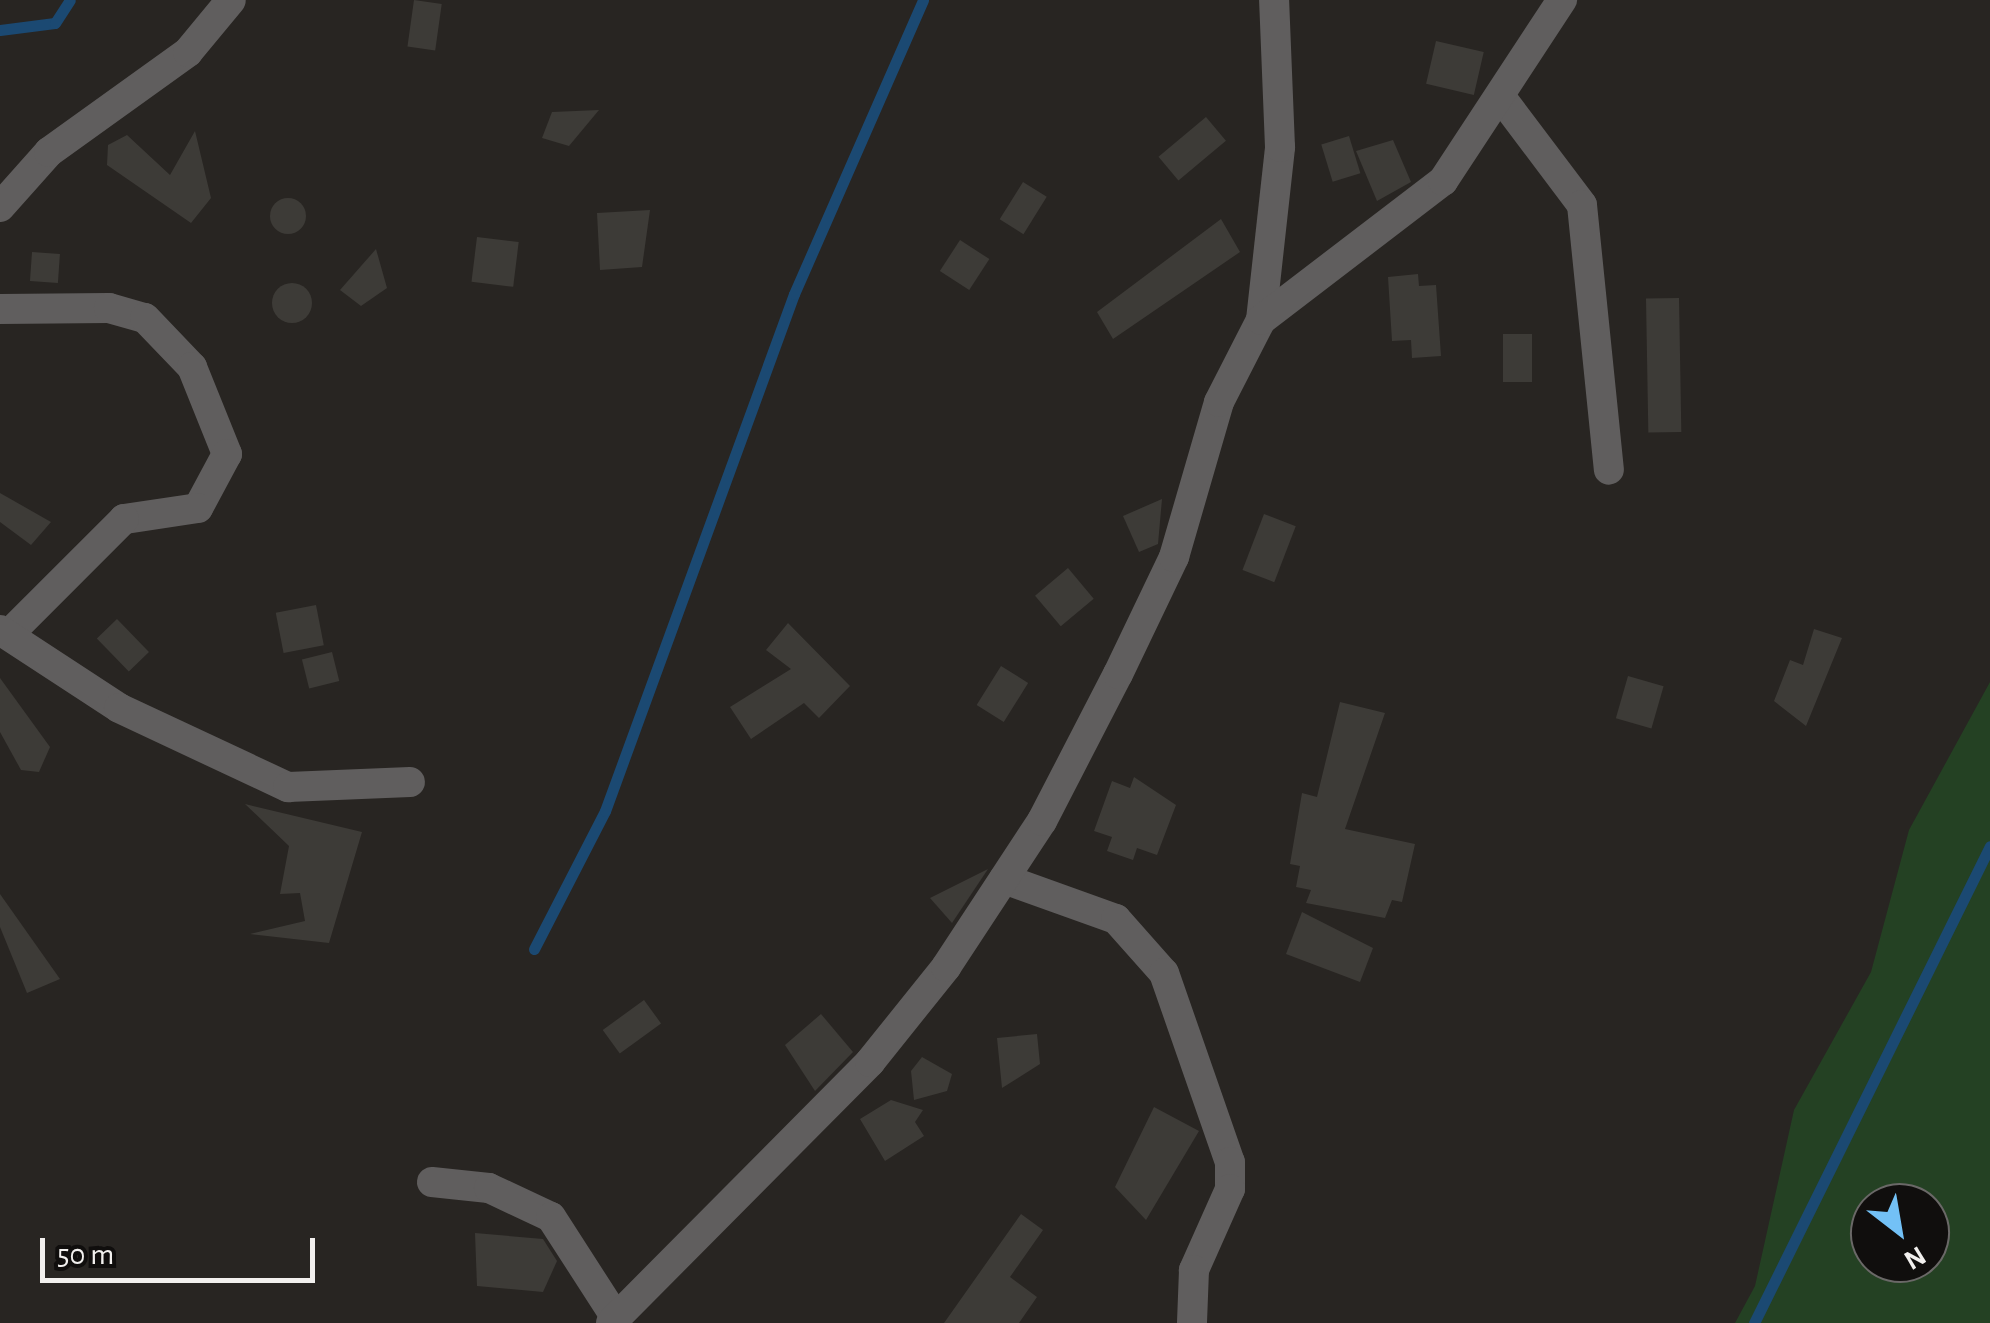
<!DOCTYPE html>
<html>
<head>
<meta charset="utf-8">
<style>
  body { margin:0 }
  #map { position:relative; width:1990px; height:1323px; overflow:hidden; background:#282522; font-family:"Alegreya Sans",sans-serif }
  div>[style] { position:absolute }
  .green>* { inset:0; background:#244123 }
  .stream>* { height:11px; margin:-5.5px; padding:0 5.5px; transform-origin:5.5px; border-radius:5.5px; background:#1b4972 }
  .building>* { inset:0; background:#3d3b37; transform-origin:0 0 }
  .round { border-radius:50% }
  .minor>* { height:30px; margin:-15px; padding:0 15px; transform-origin:15px; border-radius:15px; background:#605e5e }
  span { translate:-50% -50%; white-space:nowrap; text-align:center; line-height:1.15; -webkit-text-stroke:10px #100e0d; paint-order:stroke }
  .north { position:absolute; left:1850px; top:1183px; width:100px; height:100px; box-sizing:border-box; background:#100e0d; border:2px solid #6a6867; border-radius:50%; rotate:149deg; font-size:28px; font-weight:700; line-height:40px; text-align:center; color:#f2f0ee }
  .north::after { content:''; display:block; margin:auto; width:35px; height:45px; background:#73c1f6; clip-path:polygon(50% 0,100% 100%,50% 72%,0 100%) }
  .scale { position:absolute; left:40px; top:1238px; width:275px; height:45px; box-sizing:border-box; border:5px solid #f2f0ee; border-top:0; padding-left:12px; font-size:30px; line-height:35px; white-space:nowrap; color:#f2f0ee; -webkit-text-stroke:8px #100e0d; paint-order:stroke }
</style>
</head>
<body>
<div id="map">
  <div class="green">
    <i style="clip-path:polygon(evenodd,1990px 682px,1990px 1323px,1735px 1323px,1755px 1286px,1794px 1110px,1871px 972px,1909px 830px,1990px 682px,1870px 1203px,1930px 1203px,1930px 1263px,1870px 1263px,1870px 1203px)"></i>
  </div>
  <div class="stream">
    <i style="left:0;top:30px;width:55px;rotate:-7.3deg"></i>
    <i style="left:55px;top:23px;width:27px;rotate:-57deg"></i>
    <i style="left:534px;top:949px;width:155px;rotate:-62.8deg"></i>
    <i style="left:605px;top:811px;width:550px;rotate:-69.92deg"></i>
    <i style="left:794px;top:294px;width:321px;rotate:-66.3deg"></i>
    <i style="left:1754px;top:1323px;width:532px;rotate:-63.68deg"></i>
  </div>
  <div class="building">
    <i style="left:414px;top:0;width:28px;height:47px;rotate:8deg"></i>
    <i style="left:1436px;top:41px;width:49px;height:44px;rotate:13deg"></i>
    <i style="clip-path:polygon(599px 110px,569px 146px,542px 138px,552px 112px)"></i>
    <i style="left:1206px;top:117px;width:31px;height:62px;rotate:50deg"></i>
    <i style="clip-path:polygon(195px 131px,211px 198px,191px 223px,107px 165px,108px 145px,127px 135px,170px 175px)"></i>
    <i style="left:1349px;top:136px;width:39px;height:29px;rotate:73deg"></i>
    <i style="clip-path:polygon(1393px 140px,1411px 182px,1377px 201px,1356px 151px)"></i>
    <i style="left:1023px;top:182px;width:28px;height:44px;rotate:32deg"></i>
    <i class="round" style="left:270px;top:198px;width:36px;height:36px"></i>
    <i style="clip-path:polygon(650px 210px,642px 267px,600px 270px,597px 213px)"></i>
    <i style="clip-path:polygon(1221px 219px,1240px 252px,1113px 339px,1097px 312px)"></i>
    <i style="left:477px;top:237px;width:42px;height:45px;rotate:7deg"></i>
    <i style="left:960px;top:240px;width:35px;height:37px;rotate:33deg"></i>
    <i style="clip-path:polygon(376px 249px,387px 288px,361px 306px,340px 290px)"></i>
    <i style="left:32px;top:252px;width:28px;height:29px;rotate:4deg"></i>
    <i style="clip-path:polygon(1418px 274px,1419px 286px,1436px 285px,1441px 356px,1412px 358px,1411px 340px,1392px 341px,1388px 277px)"></i>
    <i class="round" style="left:272px;top:283px;width:40px;height:40px"></i>
    <i style="left:1679px;top:298px;width:134px;height:33px;rotate:89deg"></i>
    <i style="left:1503px;top:334px;width:29px;height:48px"></i>
    <i style="clip-path:polygon(0 493px,51px 522px,31px 545px,0 522px)"></i>
    <i style="clip-path:polygon(1162px 499px,1158px 544px,1139px 552px,1123px 516px)"></i>
    <i style="left:1264px;top:514px;width:34px;height:60px;rotate:21deg"></i>
    <i style="left:1068px;top:568px;width:40px;height:43px;rotate:50deg"></i>
    <i style="left:316px;top:605px;width:41px;height:41px;rotate:79deg"></i>
    <i style="left:117px;top:619px;width:46px;height:28px;rotate:46deg"></i>
    <i style="clip-path:polygon(788px 623px,850px 686px,819px 718px,804px 703px,751px 739px,730px 707px,791px 669px,766px 650px)"></i>
    <i style="clip-path:polygon(1814px 629px,1842px 638px,1806px 726px,1774px 701px,1790px 660px,1803px 665px)"></i>
    <i style="left:332px;top:652px;width:30px;height:31px;rotate:76deg"></i>
    <i style="left:1001px;top:666px;width:32px;height:46px;rotate:32deg"></i>
    <i style="left:1628px;top:676px;width:37px;height:44px;rotate:16deg"></i>
    <i style="clip-path:polygon(0 678px,50px 747px,39px 772px,21px 770px,0 732px)"></i>
    <i style="clip-path:polygon(1340px 702px,1385px 713px,1345px 829px,1415px 844px,1402px 902px,1392px 900px,1385px 918px,1306px 903px,1311px 890px,1296px 887px,1300px 866px,1290px 864px,1302px 793px,1317px 797px)"></i>
    <i style="clip-path:polygon(1134px 777px,1176px 805px,1157px 855px,1137px 848px,1133px 860px,1107px 851px,1112px 837px,1094px 831px,1112px 781px,1130px 788px)"></i>
    <i style="clip-path:polygon(245px 804px,362px 832px,329px 943px,250px 934px,305px 921px,300px 893px,280px 894px,289px 846px)"></i>
    <i style="clip-path:polygon(988px 869px,952px 923px,930px 898px)"></i>
    <i style="clip-path:polygon(0 894px,60px 979px,27px 993px,0 927px)"></i>
    <i style="clip-path:polygon(1302px 912px,1373px 948px,1360px 982px,1286px 954px)"></i>
    <i style="left:644px;top:1000px;width:29px;height:51px;rotate:54deg"></i>
    <i style="clip-path:polygon(821px 1014px,853px 1052px,815px 1091px,785px 1045px)"></i>
    <i style="clip-path:polygon(1037px 1034px,1040px 1064px,1002px 1088px,997px 1038px)"></i>
    <i style="clip-path:polygon(922px 1057px,952px 1074px,947px 1091px,914px 1100px,911px 1071px)"></i>
    <i style="clip-path:polygon(891px 1100px,923px 1110px,915px 1122px,924px 1136px,885px 1161px,860px 1119px)"></i>
    <i style="clip-path:polygon(1154px 1107px,1199px 1131px,1146px 1220px,1115px 1187px)"></i>
    <i style="clip-path:polygon(1021px 1214px,1043px 1230px,1010px 1277px,1037px 1297px,1019px 1323px,944px 1323px)"></i>
    <i style="clip-path:polygon(475px 1233px,543px 1239px,557px 1261px,543px 1292px,477px 1286px)"></i>
  </div>
  <div class="minor">
    <i style="left:1503px;top:100px;width:131px;rotate:53deg"></i>
    <i style="left:1582px;top:205px;width:266px;rotate:84.2deg"></i>
    <i style="left:0;top:207px;width:74px;rotate:-48.3deg"></i>
    <i style="left:49px;top:152px;width:171px;rotate:-35.7deg"></i>
    <i style="left:188px;top:52px;width:67px;rotate:-50.4deg"></i>
    <i style="left:0;top:309px;width:109px;rotate:-0.5deg"></i>
    <i style="left:109px;top:308px;width:37px;rotate:16deg"></i>
    <i style="left:145px;top:318px;width:68px;rotate:46.2deg"></i>
    <i style="left:192px;top:367px;width:94px;rotate:68.1deg"></i>
    <i style="left:227px;top:454px;width:61px;rotate:118.2deg"></i>
    <i style="left:198px;top:508px;width:75px;rotate:171.5deg"></i>
    <i style="left:124px;top:519px;width:160px;rotate:135deg"></i>
    <i style="left:1261px;top:320px;width:174px;rotate:-83.7deg"></i>
    <i style="left:1280px;top:147px;width:147px;rotate:-92.3deg"></i>
    <i style="left:0;top:630px;width:142px;rotate:33.2deg"></i>
    <i style="left:119px;top:708px;width:187px;rotate:25.1deg"></i>
    <i style="left:288px;top:787px;width:122px;rotate:-2.3deg"></i>
    <i style="left:1004px;top:879px;width:119px;rotate:19.7deg"></i>
    <i style="left:1116px;top:919px;width:72px;rotate:48.4deg"></i>
    <i style="left:1164px;top:973px;width:200px;rotate:70.8deg"></i>
    <i style="left:1230px;top:1162px;width:27px;rotate:90deg"></i>
    <i style="left:1230px;top:1189px;width:89px;rotate:114deg"></i>
    <i style="left:1194px;top:1270px;width:53px;rotate:92.2deg"></i>
    <i style="left:432px;top:1182px;width:57px;rotate:6deg"></i>
    <i style="left:489px;top:1188px;width:68px;rotate:25.1deg"></i>
    <i style="left:551px;top:1217px;width:120px;rotate:57.2deg"></i>
    <i style="left:611px;top:1323px;width:368px;rotate:-45.2deg"></i>
    <i style="left:870px;top:1062px;width:122px;rotate:-51.3deg"></i>
    <i style="left:946px;top:967px;width:175px;rotate:-56.7deg"></i>
    <i style="left:1042px;top:821px;width:165px;rotate:-62.7deg"></i>
    <i style="left:1118px;top:674px;width:130px;rotate:-64.4deg"></i>
    <i style="left:1174px;top:557px;width:161px;rotate:-73.8deg"></i>
    <i style="left:1219px;top:402px;width:92px;rotate:-62.9deg"></i>
    <i style="left:1261px;top:320px;width:229px;rotate:-37.4deg"></i>
    <i style="left:1443px;top:181px;width:217px;rotate:-56.7deg"></i>
  </div>
  <div class="north">N</div>
  <div class="scale">50 m</div>
</div>
</body>
</html>
